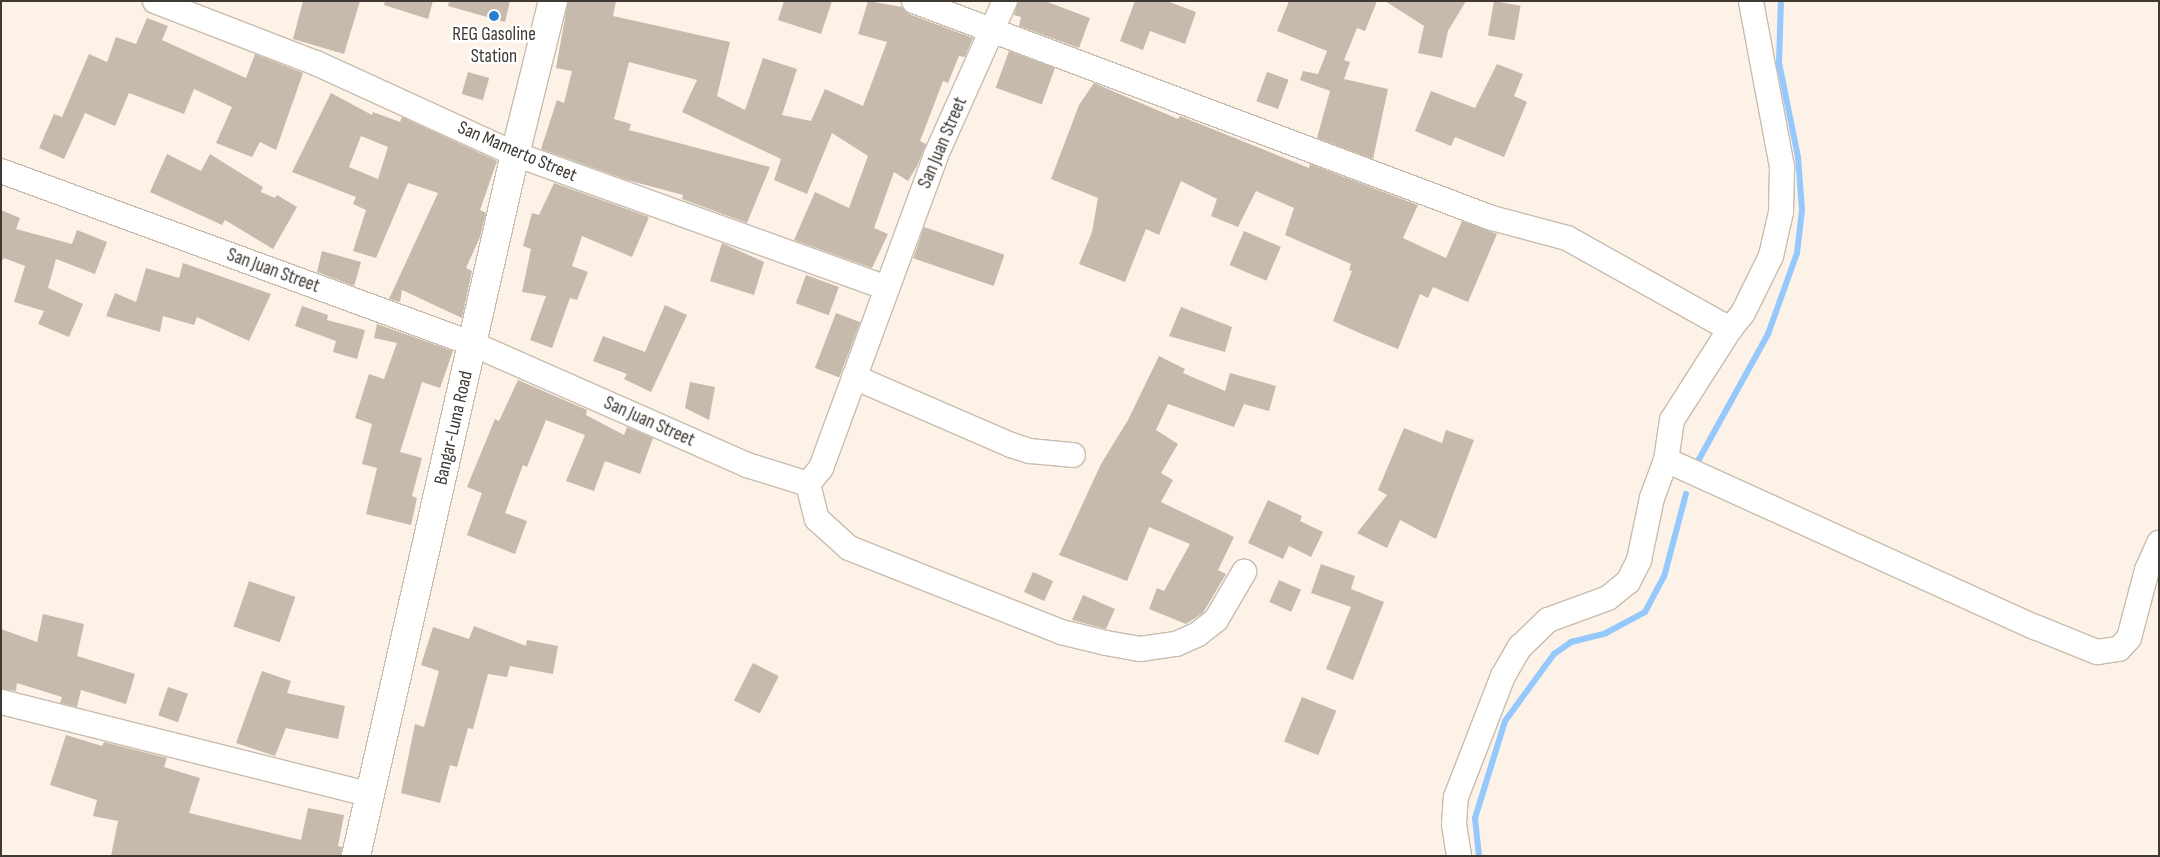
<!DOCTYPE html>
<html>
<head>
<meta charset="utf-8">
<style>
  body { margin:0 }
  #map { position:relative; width:2160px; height:857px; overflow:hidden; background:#fdf2e7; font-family:"Sofia Sans Condensed",sans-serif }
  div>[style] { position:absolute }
  .stream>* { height:6px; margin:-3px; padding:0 3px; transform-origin:3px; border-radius:3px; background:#95c8fc }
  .building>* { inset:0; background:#c6baac; transform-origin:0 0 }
  .roads { filter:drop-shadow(1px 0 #c9bcae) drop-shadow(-1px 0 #c9bcae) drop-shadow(0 1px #c9bcae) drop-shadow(0 -1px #c9bcae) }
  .minor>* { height:24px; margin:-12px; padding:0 12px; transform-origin:12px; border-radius:12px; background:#fff }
  .major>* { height:28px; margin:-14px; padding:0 14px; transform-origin:14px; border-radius:14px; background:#fff }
  .dots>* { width:14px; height:14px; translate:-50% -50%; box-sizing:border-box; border:2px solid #fff; border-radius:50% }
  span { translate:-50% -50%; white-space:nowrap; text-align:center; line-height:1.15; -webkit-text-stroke:5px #fff; paint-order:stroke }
  .poi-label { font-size:19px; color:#3f3934 }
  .street-label { font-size:19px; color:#3f3934 }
  .frame { position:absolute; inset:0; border:2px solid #3f3934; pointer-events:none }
</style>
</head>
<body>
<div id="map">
  <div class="stream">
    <i style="left:1698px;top:461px;width:145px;rotate:-61.1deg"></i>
    <i style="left:1768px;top:334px;width:86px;rotate:-70.3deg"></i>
    <i style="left:1797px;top:253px;width:43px;rotate:-83.4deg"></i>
    <i style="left:1802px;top:210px;width:53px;rotate:-94.3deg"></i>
    <i style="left:1798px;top:157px;width:96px;rotate:-101.4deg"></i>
    <i style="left:1779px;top:63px;width:62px;rotate:-88.2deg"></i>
    <i style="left:1479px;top:856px;width:38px;rotate:-96deg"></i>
    <i style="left:1475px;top:818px;width:102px;rotate:-72.8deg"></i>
    <i style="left:1505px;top:721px;width:83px;rotate:-53.8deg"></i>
    <i style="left:1554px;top:654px;width:21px;rotate:-35deg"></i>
    <i style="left:1571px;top:642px;width:36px;rotate:-14deg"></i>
    <i style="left:1606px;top:633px;width:44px;rotate:-28.3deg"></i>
    <i style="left:1645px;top:612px;width:40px;rotate:-62deg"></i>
    <i style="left:1664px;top:577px;width:86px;rotate:-75.2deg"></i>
  </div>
  <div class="building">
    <i style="clip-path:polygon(303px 1px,360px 1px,344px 54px,293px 39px)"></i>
    <i style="clip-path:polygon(385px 1px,433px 1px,428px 19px,384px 5px)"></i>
    <i style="clip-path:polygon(449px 1px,510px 1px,505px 22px,448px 6px)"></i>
    <i style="clip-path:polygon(568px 1px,616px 1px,613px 16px,730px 42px,717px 96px,745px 110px,763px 58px,797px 69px,782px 115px,811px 121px,825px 89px,863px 106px,887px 42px,858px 34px,868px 1px,902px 7px,909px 14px,973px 38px,965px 57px,959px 56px,948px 83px,943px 81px,920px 141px,926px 144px,917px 166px,908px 181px,894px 172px,874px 228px,888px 234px,872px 268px,794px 240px,815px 192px,849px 208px,868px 156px,832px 133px,807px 194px,774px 180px,781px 159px,682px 112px,697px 80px,629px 62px,614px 119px,631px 124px,629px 130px,770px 167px,747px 223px,682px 199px,683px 195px,627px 180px,541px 149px,557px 100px,564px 103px,572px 71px,556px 68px)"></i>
    <i style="clip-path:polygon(784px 1px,832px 1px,821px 34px,778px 20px)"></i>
    <i style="clip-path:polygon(1018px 1px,1045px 1px,1090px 18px,1079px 48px,1019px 26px,1021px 17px,1014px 15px)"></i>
    <i style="clip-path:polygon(1135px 1px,1167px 1px,1196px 12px,1185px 44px,1150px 31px,1143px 50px,1120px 41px)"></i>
    <i style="clip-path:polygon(1289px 1px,1377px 1px,1365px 31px,1357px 28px,1344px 60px,1350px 62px,1344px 79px,1388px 89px,1373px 159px,1317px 138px,1330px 91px,1300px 80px,1303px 71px,1318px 74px,1327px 51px,1277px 31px)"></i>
    <i style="clip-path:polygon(1385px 1px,1466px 1px,1448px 31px,1442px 58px,1418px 53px,1424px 26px)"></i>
    <i style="left:1494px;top:1px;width:27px;height:35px;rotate:10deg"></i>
    <i style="clip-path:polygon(147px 18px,168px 26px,162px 40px,246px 78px,255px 54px,303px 73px,276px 150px,260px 142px,252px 157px,216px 143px,232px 107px,194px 89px,184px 114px,129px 93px,115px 126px,85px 113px,64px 159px,39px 148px,54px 114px,62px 117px,89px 54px,107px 62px,116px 37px,136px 44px)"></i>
    <i style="left:1009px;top:51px;width:49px;height:39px;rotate:20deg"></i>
    <i style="clip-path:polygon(1497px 64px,1523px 74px,1514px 96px,1527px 102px,1504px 157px,1455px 137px,1451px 146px,1415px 131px,1431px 91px,1475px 108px)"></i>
    <i style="left:468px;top:72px;width:22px;height:23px;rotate:16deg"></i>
    <i style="left:1267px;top:72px;width:23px;height:31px;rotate:20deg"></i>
    <i style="clip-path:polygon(1094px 83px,1178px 119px,1180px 116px,1309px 168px,1310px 164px,1418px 205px,1403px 238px,1446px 258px,1462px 221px,1497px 234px,1468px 302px,1433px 287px,1428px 298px,1420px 294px,1398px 349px,1364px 335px,1333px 321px,1352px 271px,1349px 270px,1351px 264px,1285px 235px,1294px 208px,1256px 191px,1238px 227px,1211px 216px,1217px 199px,1181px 181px,1159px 235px,1146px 229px,1125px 282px,1079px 264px,1092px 232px,1098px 198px,1051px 179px,1079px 105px)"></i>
    <i style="clip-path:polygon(evenodd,331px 93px,372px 115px,373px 112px,400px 122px,402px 117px,497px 161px,480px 210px,486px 213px,480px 237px,466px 268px,472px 271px,462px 318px,402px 290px,400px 302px,389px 299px,438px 193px,408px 183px,376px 258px,353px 251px,366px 210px,353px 204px,356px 197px,292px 172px,331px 93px,361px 136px,388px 147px,378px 179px,349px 167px,361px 136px)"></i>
    <i style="clip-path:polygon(167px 154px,201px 171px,210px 154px,263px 187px,261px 192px,275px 198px,277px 195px,297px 207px,273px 249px,225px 220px,222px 225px,150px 192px)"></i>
    <i style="clip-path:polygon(554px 183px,649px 217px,632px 257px,582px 236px,572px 266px,588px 272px,577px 300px,570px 298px,552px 348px,530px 340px,546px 296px,522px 292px,531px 249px,523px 246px,532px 213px,539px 215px)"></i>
    <i style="clip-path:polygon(1px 210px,20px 218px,16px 229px,72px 244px,77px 230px,107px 242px,95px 274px,56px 259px,48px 288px,83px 304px,69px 337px,38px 324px,44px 311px,14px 302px,25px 266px,4px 258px,1px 262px)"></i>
    <i style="left:924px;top:227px;width:85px;height:33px;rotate:19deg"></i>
    <i style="left:1244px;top:231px;width:40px;height:37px;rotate:23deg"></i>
    <i style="clip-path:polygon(722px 243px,764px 262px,754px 295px,710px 281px)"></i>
    <i style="clip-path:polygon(322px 251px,361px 262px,354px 286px,317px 272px)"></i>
    <i style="clip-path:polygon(183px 263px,271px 294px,249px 341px,197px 317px,194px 325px,163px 316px,160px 332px,106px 316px,115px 293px,136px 302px,146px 268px,179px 278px)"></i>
    <i style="left:806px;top:275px;width:35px;height:30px;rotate:20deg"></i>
    <i style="clip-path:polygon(665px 305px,687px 315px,651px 392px,624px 379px,627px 374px,593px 361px,603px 336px,645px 352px)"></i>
    <i style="clip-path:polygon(302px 306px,328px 315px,327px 320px,365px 330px,357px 359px,333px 352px,336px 341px,295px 326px)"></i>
    <i style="clip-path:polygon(1181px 307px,1232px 327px,1225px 352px,1169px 336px)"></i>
    <i style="left:836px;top:313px;width:26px;height:59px;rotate:21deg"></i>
    <i style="clip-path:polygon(377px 324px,453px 351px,440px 388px,422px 382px,400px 452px,422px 458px,412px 496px,417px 498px,411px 525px,366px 514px,377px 468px,362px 464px,372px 424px,355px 418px,369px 374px,384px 379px,397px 343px,374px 338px)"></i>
    <i style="clip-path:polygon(1159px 356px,1185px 369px,1183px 373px,1225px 391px,1230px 373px,1276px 386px,1269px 411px,1244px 404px,1234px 427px,1168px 404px,1156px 430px,1178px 444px,1161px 473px,1173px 480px,1161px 502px,1234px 537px,1218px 570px,1226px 574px,1203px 613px,1186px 624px,1149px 609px,1157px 588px,1164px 591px,1190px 544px,1149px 527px,1127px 581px,1059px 555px,1101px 464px,1128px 420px)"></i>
    <i style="clip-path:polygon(518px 380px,587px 410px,586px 415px,624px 435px,627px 427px,653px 438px,640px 474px,605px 461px,594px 491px,566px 481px,585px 435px,546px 420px,527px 467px,523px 465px,505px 513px,527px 521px,515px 554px,467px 535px,482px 493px,467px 487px,495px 419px,499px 421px)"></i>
    <i style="clip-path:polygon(690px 382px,715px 387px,709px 420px,685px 408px)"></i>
    <i style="clip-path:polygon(1404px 428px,1442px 443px,1446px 430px,1474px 440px,1436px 539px,1400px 520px,1387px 548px,1357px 533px,1387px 495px,1378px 490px)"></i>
    <i style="clip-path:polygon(1268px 500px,1302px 516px,1300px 521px,1323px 532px,1311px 557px,1289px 546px,1283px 559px,1248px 543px)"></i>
    <i style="clip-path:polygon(1321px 564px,1355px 576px,1351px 589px,1384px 602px,1353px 680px,1326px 669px,1351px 607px,1311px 593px)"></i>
    <i style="left:1033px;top:572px;width:22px;height:22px;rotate:24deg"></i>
    <i style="left:1279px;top:580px;width:24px;height:24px;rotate:24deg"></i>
    <i style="left:249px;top:581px;width:49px;height:48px;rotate:19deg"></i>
    <i style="clip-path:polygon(1083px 595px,1115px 609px,1106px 629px,1072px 620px)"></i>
    <i style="clip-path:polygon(43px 614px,84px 624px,77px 656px,135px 674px,126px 704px,81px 690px,77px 707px,60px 703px,62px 697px,17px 683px,16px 691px,1px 689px,1px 629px,37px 642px)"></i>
    <i style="clip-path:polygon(474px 626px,526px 646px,527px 640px,558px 646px,553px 674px,510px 666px,507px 677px,488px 674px,473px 729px,468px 728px,457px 767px,450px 765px,440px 803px,401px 793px,415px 724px,424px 727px,439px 671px,421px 665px,433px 627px,469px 639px)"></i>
    <i style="left:753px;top:663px;width:29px;height:42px;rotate:27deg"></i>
    <i style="clip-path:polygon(262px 671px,291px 681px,287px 693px,345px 706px,338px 739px,286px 728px,275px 756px,236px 743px)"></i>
    <i style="left:168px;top:687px;width:21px;height:30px;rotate:19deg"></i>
    <i style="left:1302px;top:697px;width:37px;height:48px;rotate:22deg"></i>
    <i style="clip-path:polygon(66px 735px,102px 746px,104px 742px,167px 758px,164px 767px,200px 778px,189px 813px,301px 840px,308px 808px,344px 815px,338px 846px,342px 847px,341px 856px,111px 856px,118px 821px,93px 816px,97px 800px,50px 785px)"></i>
  </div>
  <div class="roads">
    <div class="minor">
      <i style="left:155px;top:1px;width:173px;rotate:21.1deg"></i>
      <i style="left:316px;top:63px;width:219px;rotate:24.6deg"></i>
      <i style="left:515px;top:154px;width:393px;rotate:19.8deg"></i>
      <i style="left:914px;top:1px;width:617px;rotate:20.58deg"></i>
      <i style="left:1492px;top:218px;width:78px;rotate:14.9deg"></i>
      <i style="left:1567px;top:238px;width:187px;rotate:29.2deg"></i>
      <i style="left:1730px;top:329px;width:108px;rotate:122.5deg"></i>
      <i style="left:1672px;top:420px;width:40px;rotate:98.5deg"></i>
      <i style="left:1666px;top:460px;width:405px;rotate:24.4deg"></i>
      <i style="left:2035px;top:627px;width:67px;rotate:22deg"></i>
      <i style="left:2097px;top:652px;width:22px;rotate:-8deg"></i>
      <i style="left:2119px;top:649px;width:15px;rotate:-48deg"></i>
      <i style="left:2129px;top:638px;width:70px;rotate:-75.2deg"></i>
      <i style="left:2147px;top:570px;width:30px;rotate:-66deg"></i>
      <i style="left:1px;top:171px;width:503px;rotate:20.13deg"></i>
      <i style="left:473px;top:344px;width:300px;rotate:23.8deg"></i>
      <i style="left:747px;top:465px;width:64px;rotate:17.3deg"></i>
      <i style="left:808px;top:484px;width:21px;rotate:-51deg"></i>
      <i style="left:821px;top:468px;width:333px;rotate:-69.8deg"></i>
      <i style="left:936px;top:155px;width:169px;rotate:-65.9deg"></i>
      <i style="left:1730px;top:329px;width:21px;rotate:-51deg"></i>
      <i style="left:1743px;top:313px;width:64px;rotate:-63.8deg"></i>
      <i style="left:1771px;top:256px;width:45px;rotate:-77.2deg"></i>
      <i style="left:1781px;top:212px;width:45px;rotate:-88.7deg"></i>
      <i style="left:1782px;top:167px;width:169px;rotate:-100.6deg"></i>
      <i style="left:854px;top:377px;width:171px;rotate:23.4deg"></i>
      <i style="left:1011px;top:445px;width:20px;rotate:18deg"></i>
      <i style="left:1030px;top:451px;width:43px;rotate:5.3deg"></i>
      <i style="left:808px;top:484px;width:36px;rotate:76deg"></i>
      <i style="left:817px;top:519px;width:43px;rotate:42.2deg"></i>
      <i style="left:849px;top:548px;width:228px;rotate:21.6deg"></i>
      <i style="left:1061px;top:632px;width:46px;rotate:13.7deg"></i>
      <i style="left:1106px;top:643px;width:35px;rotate:10deg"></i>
      <i style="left:1140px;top:649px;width:36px;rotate:-8deg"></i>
      <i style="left:1176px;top:644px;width:24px;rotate:-24deg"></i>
      <i style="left:1198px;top:634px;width:23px;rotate:-38deg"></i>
      <i style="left:1216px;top:620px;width:56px;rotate:-59.7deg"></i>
      <i style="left:1px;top:702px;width:382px;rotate:14.1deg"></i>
      <i style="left:1459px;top:856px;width:32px;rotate:-99deg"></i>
      <i style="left:1454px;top:824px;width:27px;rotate:-86deg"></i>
      <i style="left:1456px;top:797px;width:130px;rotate:-68.8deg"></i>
      <i style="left:1503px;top:676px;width:34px;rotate:-60deg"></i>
      <i style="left:1520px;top:647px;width:39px;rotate:-44deg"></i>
      <i style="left:1548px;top:620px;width:64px;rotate:-20.1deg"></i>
      <i style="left:1608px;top:598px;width:26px;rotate:-39deg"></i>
      <i style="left:1628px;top:582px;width:25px;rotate:-63deg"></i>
      <i style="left:1639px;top:560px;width:63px;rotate:-78.2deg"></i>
      <i style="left:1652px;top:498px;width:40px;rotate:-69.8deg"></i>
    </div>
    <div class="major">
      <i style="left:356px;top:856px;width:720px;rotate:-77.24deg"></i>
      <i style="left:515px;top:154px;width:158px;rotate:-76.1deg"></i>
    </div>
  </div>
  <div class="dots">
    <i style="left:494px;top:16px;background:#2780ce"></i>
  </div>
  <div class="poi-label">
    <span style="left:494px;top:46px">REG Gasoline<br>Station</span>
  </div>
  <div class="street-label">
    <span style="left:943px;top:143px;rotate:-67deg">San Juan Street</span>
    <span style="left:517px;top:152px;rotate:23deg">San Mamerto Street</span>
    <span style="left:273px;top:271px;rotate:20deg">San Juan Street</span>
    <span style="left:649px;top:422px;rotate:24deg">San Juan Street</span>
    <span style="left:454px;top:428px;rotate:-77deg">Bangar-Luna Road</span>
  </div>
  <div class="frame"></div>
</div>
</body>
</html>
